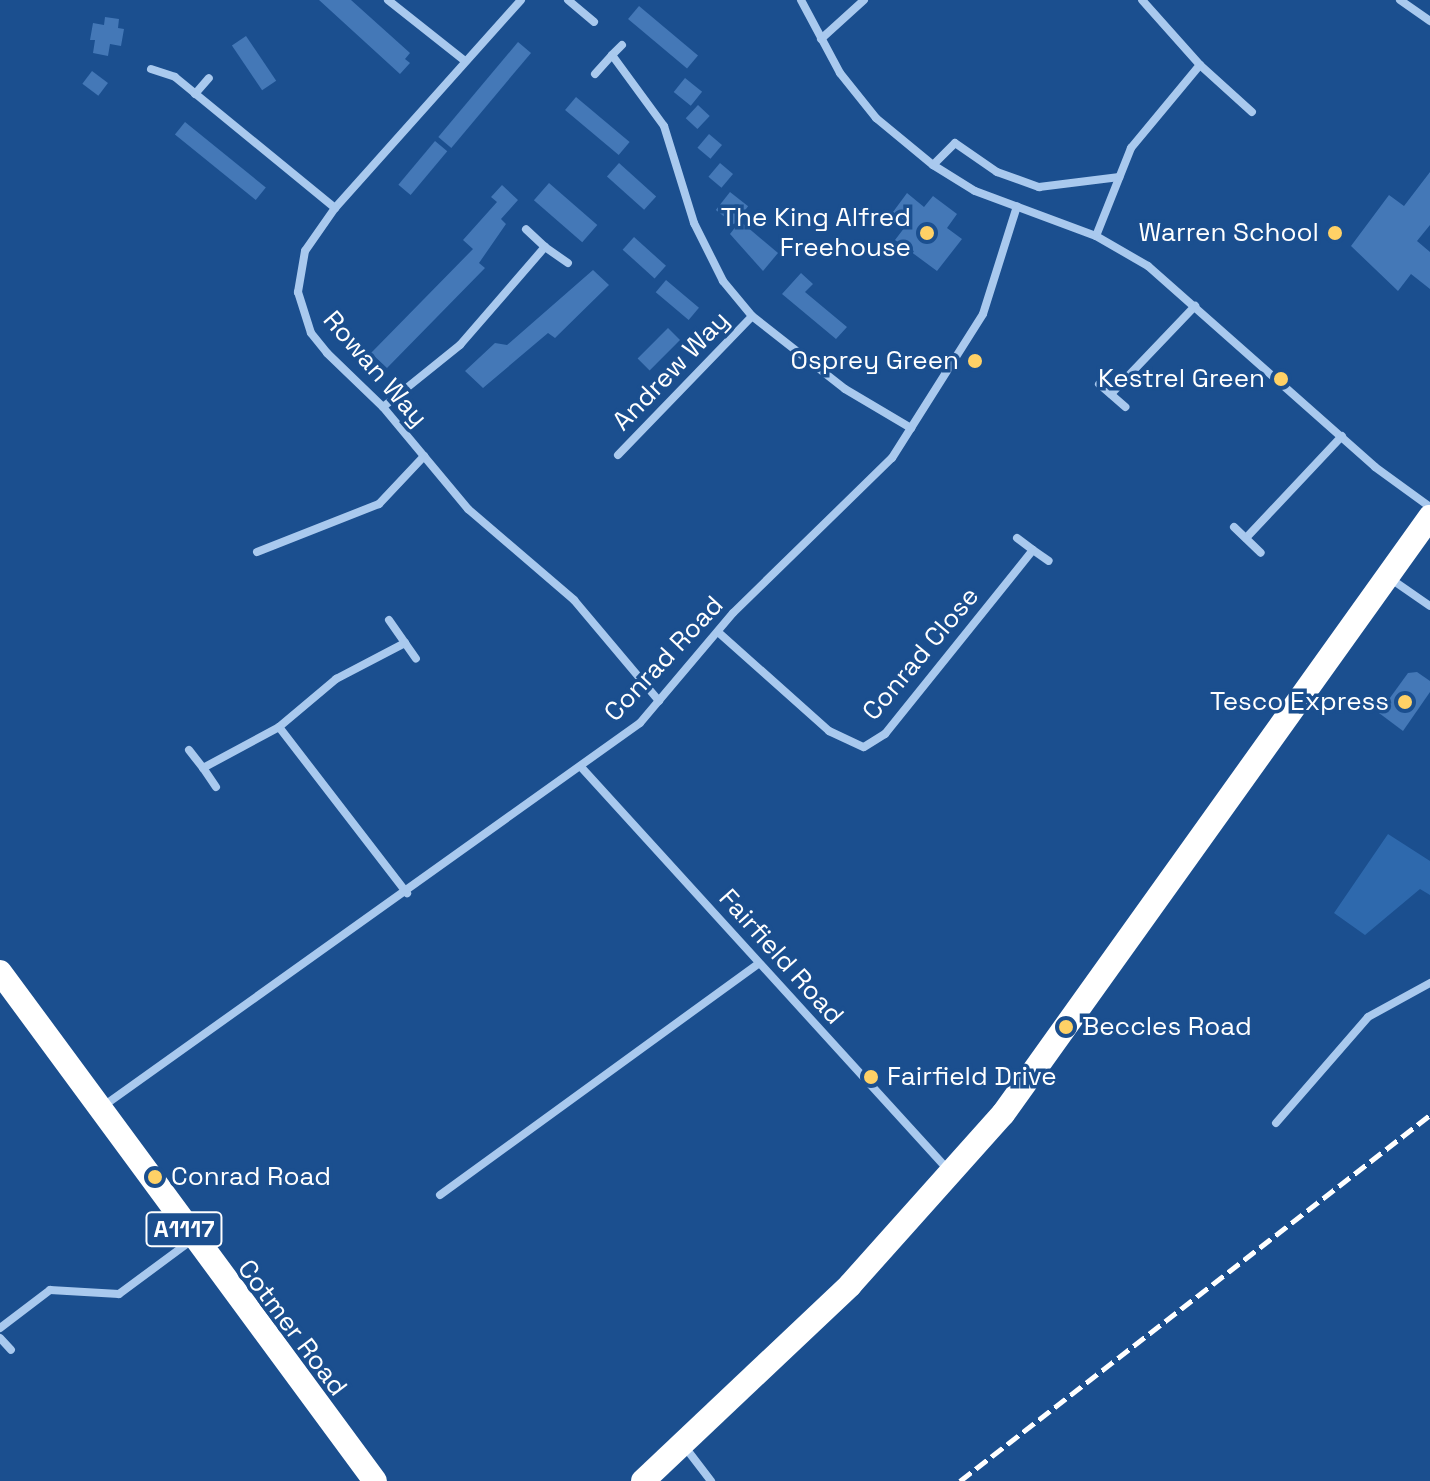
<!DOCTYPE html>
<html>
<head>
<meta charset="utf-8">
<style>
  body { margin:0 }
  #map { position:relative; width:1430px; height:1481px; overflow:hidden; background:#1b4f8f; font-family:"Space Grotesk",sans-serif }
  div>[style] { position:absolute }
  .green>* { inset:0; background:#2e69ad }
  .building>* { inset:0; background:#4478b7; transform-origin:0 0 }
  .street>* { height:8px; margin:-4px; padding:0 4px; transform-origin:4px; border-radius:4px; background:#a9c9ee }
  .highway>* { height:24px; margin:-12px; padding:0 12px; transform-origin:12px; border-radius:12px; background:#fff }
  .rail>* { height:5px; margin-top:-2.5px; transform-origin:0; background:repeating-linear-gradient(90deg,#fff 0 14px,transparent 0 20px) }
  .dots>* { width:22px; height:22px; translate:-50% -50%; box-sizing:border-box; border:4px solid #1b4f8f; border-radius:50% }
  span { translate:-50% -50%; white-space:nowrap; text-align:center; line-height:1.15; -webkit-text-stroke:7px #1b4f8f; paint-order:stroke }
  .shield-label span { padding:2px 6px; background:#1b4f8f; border:2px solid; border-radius:6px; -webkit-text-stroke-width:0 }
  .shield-label { font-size:24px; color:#fff; font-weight:700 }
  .poi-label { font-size:26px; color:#fff }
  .right { translate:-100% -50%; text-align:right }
  .left { translate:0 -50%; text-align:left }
  .street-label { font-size:26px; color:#fff }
</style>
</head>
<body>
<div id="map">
  <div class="green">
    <i style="clip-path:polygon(1388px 834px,1430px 861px,1430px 895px,1420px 889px,1365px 935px,1334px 913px)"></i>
  </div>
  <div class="building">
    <i style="clip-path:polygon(319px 0,351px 0,410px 53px,405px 59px,410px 63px,400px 74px)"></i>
    <i style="left:639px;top:6px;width:77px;height:17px;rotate:40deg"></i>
    <i style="clip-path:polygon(105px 17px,119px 19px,118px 28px,124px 29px,121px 46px,110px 44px,108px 56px,93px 53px,95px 40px,90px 40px,93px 23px,104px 25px)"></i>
    <i style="left:246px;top:36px;width:54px;height:17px;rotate:56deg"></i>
    <i style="left:518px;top:42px;width:17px;height:124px;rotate:40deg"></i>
    <i style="left:92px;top:71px;width:20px;height:16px;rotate:37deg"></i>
    <i style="left:685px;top:78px;width:22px;height:18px;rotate:39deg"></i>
    <i style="left:576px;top:97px;width:70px;height:17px;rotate:40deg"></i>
    <i style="left:698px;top:105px;width:16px;height:18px;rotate:43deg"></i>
    <i style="left:185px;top:122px;width:104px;height:16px;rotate:39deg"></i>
    <i style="left:709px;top:134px;width:17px;height:18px;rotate:40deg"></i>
    <i style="left:435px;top:141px;width:16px;height:57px;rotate:40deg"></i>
    <i style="left:619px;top:163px;width:50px;height:18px;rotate:42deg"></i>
    <i style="left:720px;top:163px;width:17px;height:18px;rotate:40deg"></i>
    <i style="clip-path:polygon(1430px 172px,1430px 225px,1417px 241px,1430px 252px,1430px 289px,1411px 274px,1398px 291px,1351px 246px,1389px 195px,1404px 206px)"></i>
    <i style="left:549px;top:183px;width:64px;height:23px;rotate:41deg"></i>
    <i style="clip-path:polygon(502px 185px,518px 200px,501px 219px,506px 224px,479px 263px,485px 268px,387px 368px,371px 353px,473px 249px,463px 240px,497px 202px,491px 197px)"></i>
    <i style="left:730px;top:192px;width:23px;height:23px;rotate:38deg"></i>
    <i style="clip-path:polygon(907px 193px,924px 207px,933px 196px,957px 214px,947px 228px,962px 239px,937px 271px,895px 240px,908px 223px,893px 212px)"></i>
    <i style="clip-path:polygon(740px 221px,778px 253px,763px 271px,730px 234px)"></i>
    <i style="left:634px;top:237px;width:43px;height:17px;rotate:42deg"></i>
    <i style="clip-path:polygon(593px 270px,609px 285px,555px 338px,548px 333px,483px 388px,465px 371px,495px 343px,507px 345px)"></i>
    <i style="clip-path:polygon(801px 273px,813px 284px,805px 292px,847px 327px,836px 339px,782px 294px)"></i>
    <i style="left:666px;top:280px;width:43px;height:16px;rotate:40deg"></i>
    <i style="left:668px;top:328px;width:17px;height:43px;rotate:45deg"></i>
    <i style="clip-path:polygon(1417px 672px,1430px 681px,1430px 692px,1403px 731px,1379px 713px,1408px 673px)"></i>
  </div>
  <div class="street">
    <i style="left:388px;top:0;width:98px;rotate:38.4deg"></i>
    <i style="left:521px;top:0;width:279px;rotate:131.8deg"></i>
    <i style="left:335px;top:208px;width:52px;rotate:124.9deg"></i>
    <i style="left:305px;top:251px;width:42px;rotate:99.7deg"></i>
    <i style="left:298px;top:292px;width:43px;rotate:72.4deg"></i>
    <i style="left:311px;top:333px;width:26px;rotate:51deg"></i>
    <i style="left:327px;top:353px;width:78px;rotate:44deg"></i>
    <i style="left:383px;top:407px;width:133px;rotate:50.2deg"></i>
    <i style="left:468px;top:509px;width:140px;rotate:40.6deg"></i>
    <i style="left:574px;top:600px;width:132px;rotate:49.9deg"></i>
    <i style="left:568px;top:0;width:34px;rotate:40deg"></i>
    <i style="left:801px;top:0;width:83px;rotate:61.9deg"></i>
    <i style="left:840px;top:73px;width:58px;rotate:51.3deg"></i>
    <i style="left:876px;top:118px;width:74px;rotate:39.5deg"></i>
    <i style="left:933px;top:165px;width:49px;rotate:31.8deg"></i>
    <i style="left:975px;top:191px;width:129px;rotate:20.4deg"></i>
    <i style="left:1096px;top:236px;width:60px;rotate:30deg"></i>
    <i style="left:1148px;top:266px;width:303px;rotate:41.5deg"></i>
    <i style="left:1375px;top:467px;width:68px;rotate:36deg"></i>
    <i style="left:1400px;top:0;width:37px;rotate:35deg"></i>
    <i style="left:821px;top:39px;width:58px;rotate:-42.2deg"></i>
    <i style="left:622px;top:45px;width:14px;rotate:135deg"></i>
    <i style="left:612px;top:55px;width:88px;rotate:53.8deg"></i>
    <i style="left:664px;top:126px;width:102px;rotate:72.8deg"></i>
    <i style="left:694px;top:223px;width:65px;rotate:63.4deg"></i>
    <i style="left:723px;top:281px;width:45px;rotate:50.4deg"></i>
    <i style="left:752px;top:316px;width:118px;rotate:38.1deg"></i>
    <i style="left:845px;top:389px;width:77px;rotate:30.6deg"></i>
    <i style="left:1200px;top:65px;width:70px;rotate:42.1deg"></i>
    <i style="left:151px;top:69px;width:25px;rotate:18deg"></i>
    <i style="left:175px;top:77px;width:207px;rotate:39.3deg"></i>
    <i style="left:595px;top:74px;width:25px;rotate:-48deg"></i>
    <i style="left:195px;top:94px;width:21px;rotate:-49deg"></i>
    <i style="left:933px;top:165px;width:31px;rotate:-45deg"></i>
    <i style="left:955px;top:143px;width:51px;rotate:34.6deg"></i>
    <i style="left:997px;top:172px;width:45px;rotate:19.7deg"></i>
    <i style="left:1039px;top:187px;width:81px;rotate:-7.1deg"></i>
    <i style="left:1096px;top:236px;width:95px;rotate:-68.3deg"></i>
    <i style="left:1131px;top:148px;width:108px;rotate:-50.3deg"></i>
    <i style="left:1200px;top:65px;width:87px;rotate:-131.7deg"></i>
    <i style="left:545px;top:247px;width:28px;rotate:35deg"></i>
    <i style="left:1099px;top:384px;width:35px;rotate:41deg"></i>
    <i style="left:1111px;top:394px;width:122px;rotate:-46.3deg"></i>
    <i style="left:383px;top:407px;width:99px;rotate:-38.8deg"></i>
    <i style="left:460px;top:345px;width:130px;rotate:-49.1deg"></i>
    <i style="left:545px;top:247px;width:26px;rotate:-137deg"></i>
    <i style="left:618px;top:455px;width:193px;rotate:-46deg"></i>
    <i style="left:1234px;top:527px;width:37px;rotate:44deg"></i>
    <i style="left:1246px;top:538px;width:140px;rotate:-46.7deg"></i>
    <i style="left:1033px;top:550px;width:19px;rotate:35deg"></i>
    <i style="left:257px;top:552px;width:131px;rotate:-21.5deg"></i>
    <i style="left:379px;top:504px;width:66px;rotate:-46.8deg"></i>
    <i style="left:1391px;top:579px;width:47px;rotate:34.7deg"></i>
    <i style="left:389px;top:620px;width:28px;rotate:55deg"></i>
    <i style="left:718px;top:632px;width:149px;rotate:41.7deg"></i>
    <i style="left:829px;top:731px;width:38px;rotate:25deg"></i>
    <i style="left:864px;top:747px;width:25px;rotate:-32deg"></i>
    <i style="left:885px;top:734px;width:236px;rotate:-51.2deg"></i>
    <i style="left:1033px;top:550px;width:20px;rotate:-143deg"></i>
    <i style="left:279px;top:727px;width:210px;rotate:52.4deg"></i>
    <i style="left:189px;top:750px;width:23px;rotate:52deg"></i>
    <i style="left:581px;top:767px;width:548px;rotate:47.66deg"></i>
    <i style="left:216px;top:787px;width:23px;rotate:-124deg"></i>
    <i style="left:203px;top:768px;width:86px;rotate:-28.3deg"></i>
    <i style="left:279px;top:727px;width:75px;rotate:-40.1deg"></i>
    <i style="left:336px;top:679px;width:78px;rotate:-27.6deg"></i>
    <i style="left:405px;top:643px;width:19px;rotate:55deg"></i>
    <i style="left:102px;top:1107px;width:661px;rotate:-35.52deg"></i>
    <i style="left:640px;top:723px;width:144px;rotate:-49.8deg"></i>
    <i style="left:733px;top:613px;width:222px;rotate:-44.3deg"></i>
    <i style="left:892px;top:458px;width:170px;rotate:-57.7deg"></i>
    <i style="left:983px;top:314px;width:113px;rotate:-72.5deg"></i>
    <i style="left:1276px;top:1123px;width:140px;rotate:-49deg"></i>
    <i style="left:1368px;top:1017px;width:71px;rotate:-28.7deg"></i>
    <i style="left:440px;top:1195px;width:394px;rotate:-36deg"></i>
    <i style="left:0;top:1328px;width:63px;rotate:-37.2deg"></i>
    <i style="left:50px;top:1290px;width:69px;rotate:3.3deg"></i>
    <i style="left:119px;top:1294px;width:91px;rotate:-36.5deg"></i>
    <i style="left:0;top:1338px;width:16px;rotate:47deg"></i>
    <i style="left:685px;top:1447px;width:43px;rotate:52.6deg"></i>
  </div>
  <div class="highway">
    <i style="left:0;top:972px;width:632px;rotate:53.62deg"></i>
    <i style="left:643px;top:1481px;width:285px;rotate:-43.4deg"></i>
    <i style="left:850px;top:1285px;width:229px;rotate:-48.2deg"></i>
    <i style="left:1003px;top:1114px;width:734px;rotate:-54.43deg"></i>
  </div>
  <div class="rail">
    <i style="left:960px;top:1481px;width:596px;rotate:-37.91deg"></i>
  </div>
  <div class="dots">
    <i style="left:927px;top:233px;background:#ffd166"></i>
    <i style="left:1335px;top:233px;background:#ffd166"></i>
    <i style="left:975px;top:361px;background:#ffd166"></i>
    <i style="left:1281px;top:379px;background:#ffd166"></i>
    <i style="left:1405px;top:702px;background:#ffd166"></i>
    <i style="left:1066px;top:1027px;background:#ffd166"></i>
    <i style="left:871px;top:1077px;background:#ffd166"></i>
    <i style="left:155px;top:1177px;background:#ffd166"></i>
  </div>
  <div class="shield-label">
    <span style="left:184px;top:1229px">A1117</span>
  </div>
  <div class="poi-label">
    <span class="right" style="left:911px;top:233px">The King Alfred<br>Freehouse</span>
    <span class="right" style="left:1319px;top:233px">Warren School</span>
    <span class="right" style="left:959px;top:361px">Osprey Green</span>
    <span class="right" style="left:1265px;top:379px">Kestrel Green</span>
    <span class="right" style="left:1389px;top:702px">Tesco Express</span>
    <span class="left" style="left:1082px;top:1027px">Beccles Road</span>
    <span class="left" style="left:887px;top:1077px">Fairfield Drive</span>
    <span class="left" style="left:171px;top:1177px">Conrad Road</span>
  </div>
  <div class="street-label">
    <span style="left:375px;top:369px;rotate:49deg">Rowan Way</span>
    <span style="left:671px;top:371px;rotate:-46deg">Andrew Way</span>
    <span style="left:921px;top:654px;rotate:-50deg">Conrad Close</span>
    <span style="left:664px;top:659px;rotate:-47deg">Conrad Road</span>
    <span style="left:781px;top:957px;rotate:48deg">Fairfield Road</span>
    <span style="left:292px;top:1328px;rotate:53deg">Cotmer Road</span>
  </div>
</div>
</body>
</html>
